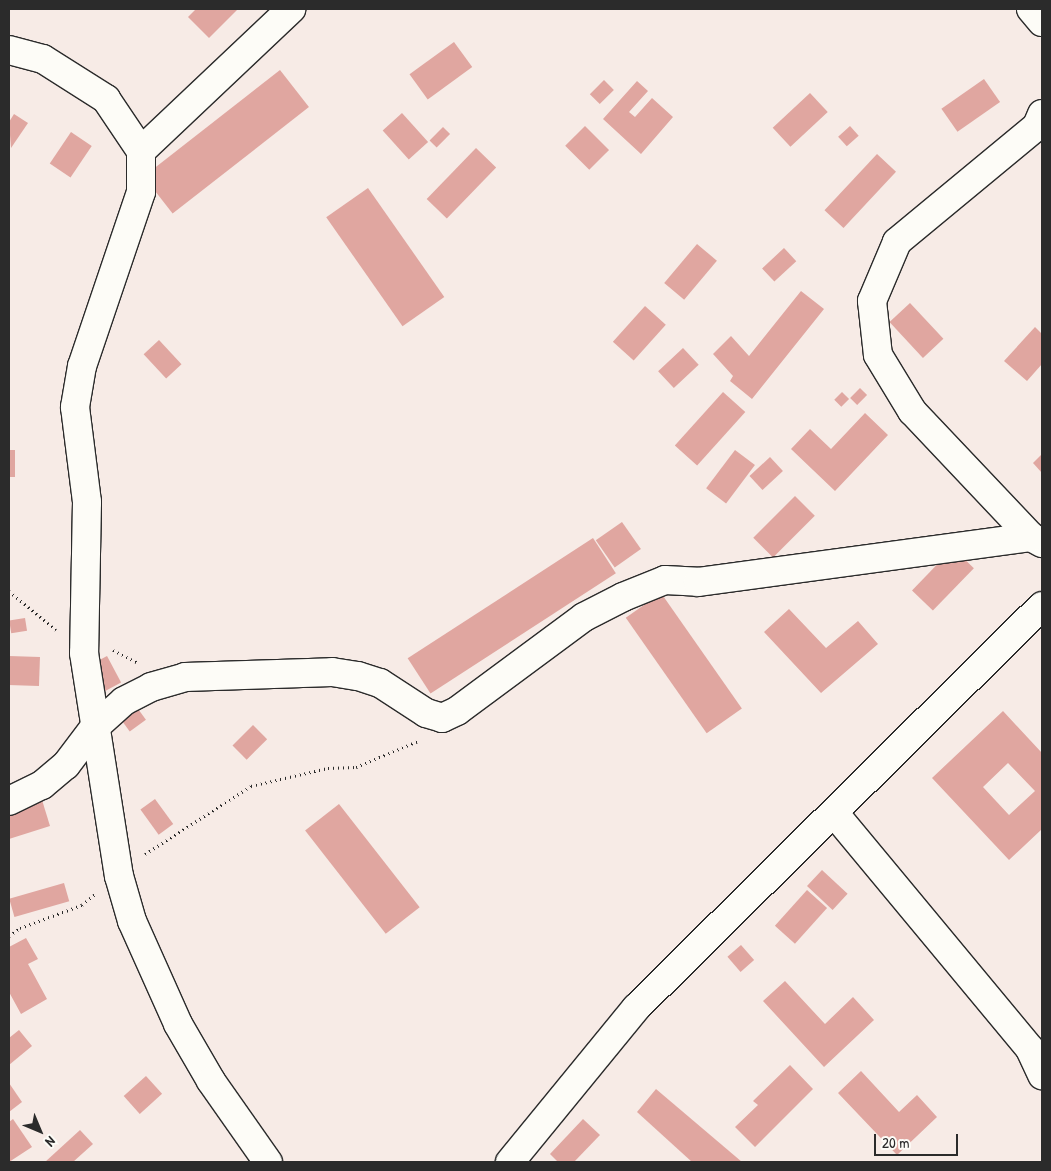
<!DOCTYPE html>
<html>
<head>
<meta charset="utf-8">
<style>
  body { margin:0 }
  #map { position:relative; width:1051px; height:1171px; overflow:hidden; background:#f7ebe6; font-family:"Patrick Hand",sans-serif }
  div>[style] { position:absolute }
  .building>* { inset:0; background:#e0a6a0; transform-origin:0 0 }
  .path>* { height:3px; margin-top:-1.5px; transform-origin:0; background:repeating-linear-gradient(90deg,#2b2b2b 0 1px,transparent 0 5px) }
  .roads { filter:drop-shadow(1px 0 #2b2b2b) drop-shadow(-1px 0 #2b2b2b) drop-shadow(0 1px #2b2b2b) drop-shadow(0 -1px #2b2b2b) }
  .minor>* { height:28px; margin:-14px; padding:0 14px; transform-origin:14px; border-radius:14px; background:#fdfcf7 }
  span { translate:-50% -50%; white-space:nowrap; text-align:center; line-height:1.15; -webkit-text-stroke:4px #fdfcf7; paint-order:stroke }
  .frame { position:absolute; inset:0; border:10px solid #2b2b2b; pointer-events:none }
  .north { position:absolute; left:15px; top:1106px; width:50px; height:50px; -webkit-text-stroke:4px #fdfcf7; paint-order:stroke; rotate:135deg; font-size:14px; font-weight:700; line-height:20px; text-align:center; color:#2b2b2b }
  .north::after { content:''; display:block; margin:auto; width:18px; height:22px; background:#2b2b2b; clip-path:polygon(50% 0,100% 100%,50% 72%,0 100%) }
  .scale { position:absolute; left:874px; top:1134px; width:84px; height:22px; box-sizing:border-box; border:2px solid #2b2b2b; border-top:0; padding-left:6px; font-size:15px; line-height:18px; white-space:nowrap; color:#2b2b2b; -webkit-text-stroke:4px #fdfcf7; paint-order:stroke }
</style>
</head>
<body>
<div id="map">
  <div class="building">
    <i style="clip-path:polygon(196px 9px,238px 9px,209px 38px,188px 17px)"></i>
    <i style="left:454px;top:42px;width:31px;height:55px;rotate:54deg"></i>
    <i style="left:280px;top:70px;width:47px;height:173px;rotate:52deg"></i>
    <i style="left:984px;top:79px;width:28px;height:52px;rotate:55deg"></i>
    <i style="left:604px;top:80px;width:14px;height:20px;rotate:45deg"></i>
    <i style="clip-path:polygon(637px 81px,648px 91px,629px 112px,635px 117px,652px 98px,673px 117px,641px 154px,603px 119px)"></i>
    <i style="left:810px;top:93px;width:26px;height:51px;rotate:47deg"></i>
    <i style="left:402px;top:113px;width:39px;height:26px;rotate:48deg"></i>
    <i style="clip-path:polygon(14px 114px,28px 123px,11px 148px,9px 122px)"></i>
    <i style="left:585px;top:126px;width:34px;height:28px;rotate:45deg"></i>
    <i style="left:850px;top:126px;width:13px;height:16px;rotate:48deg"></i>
    <i style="left:443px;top:127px;width:10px;height:19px;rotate:45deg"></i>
    <i style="left:71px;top:132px;width:25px;height:38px;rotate:34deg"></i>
    <i style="left:476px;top:148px;width:28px;height:71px;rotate:44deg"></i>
    <i style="left:877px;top:154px;width:26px;height:77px;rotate:43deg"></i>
    <i style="left:368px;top:188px;width:133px;height:51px;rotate:55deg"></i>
    <i style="left:697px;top:244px;width:26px;height:51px;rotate:40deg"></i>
    <i style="left:784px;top:248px;width:18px;height:30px;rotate:47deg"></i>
    <i style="clip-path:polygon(801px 291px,824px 309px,752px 399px,730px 381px,733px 376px,713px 354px,731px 336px,749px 356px)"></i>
    <i style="left:910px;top:303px;width:49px;height:28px;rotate:47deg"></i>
    <i style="left:645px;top:306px;width:28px;height:48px;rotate:42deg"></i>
    <i style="clip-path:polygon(1035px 327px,1042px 334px,1042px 364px,1027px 381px,1004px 361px)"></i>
    <i style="left:159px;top:340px;width:33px;height:21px;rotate:47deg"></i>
    <i style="left:683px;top:348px;width:23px;height:34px;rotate:47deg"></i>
    <i style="left:860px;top:388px;width:10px;height:14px;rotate:45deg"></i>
    <i style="left:723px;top:392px;width:30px;height:72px;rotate:42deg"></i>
    <i style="left:842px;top:392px;width:10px;height:11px;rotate:45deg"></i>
    <i style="clip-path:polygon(865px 413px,888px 435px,835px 491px,791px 449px,810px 429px,831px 449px)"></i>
    <i style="left:9px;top:450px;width:6px;height:27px"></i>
    <i style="left:735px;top:450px;width:25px;height:48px;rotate:37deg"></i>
    <i style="clip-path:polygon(1042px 454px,1042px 473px,1033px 463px)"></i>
    <i style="left:770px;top:457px;width:19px;height:28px;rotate:47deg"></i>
    <i style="left:795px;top:496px;width:28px;height:59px;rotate:45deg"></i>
    <i style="left:622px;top:522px;width:33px;height:32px;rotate:55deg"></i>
    <i style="left:593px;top:538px;width:42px;height:221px;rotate:57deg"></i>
    <i style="left:953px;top:548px;width:29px;height:59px;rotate:44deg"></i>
    <i style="left:661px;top:593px;width:141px;height:43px;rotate:55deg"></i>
    <i style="clip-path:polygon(789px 609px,826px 648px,858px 621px,878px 644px,821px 693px,764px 632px)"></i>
    <i style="left:25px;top:618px;width:13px;height:16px;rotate:81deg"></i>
    <i style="left:9px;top:656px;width:31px;height:29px;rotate:2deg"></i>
    <i style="left:107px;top:656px;width:30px;height:19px;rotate:62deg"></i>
    <i style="left:133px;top:702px;width:22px;height:20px;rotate:54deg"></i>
    <i style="clip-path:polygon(evenodd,1003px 711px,1042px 753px,1042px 829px,1009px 860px,932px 778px,1003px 711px,1008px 763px,1035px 791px,1009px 815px,983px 787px,1008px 763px)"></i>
    <i style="left:253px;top:725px;width:20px;height:29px;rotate:45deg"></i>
    <i style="left:155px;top:799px;width:31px;height:18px;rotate:54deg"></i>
    <i style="clip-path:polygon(42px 800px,50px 826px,9px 839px,9px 811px)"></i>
    <i style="left:339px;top:804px;width:131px;height:43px;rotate:52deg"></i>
    <i style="left:822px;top:870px;width:35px;height:22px;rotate:43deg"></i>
    <i style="left:64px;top:883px;width:19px;height:57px;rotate:74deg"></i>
    <i style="left:807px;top:890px;width:27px;height:48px;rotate:42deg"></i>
    <i style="clip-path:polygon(26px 938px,38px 959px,28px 964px,47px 999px,21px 1014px,9px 992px,9px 947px)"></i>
    <i style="left:741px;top:945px;width:20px;height:18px;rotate:49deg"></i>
    <i style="clip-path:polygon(785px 981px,825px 1024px,853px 997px,874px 1020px,824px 1067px,763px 1001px)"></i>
    <i style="clip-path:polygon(19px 1030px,32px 1046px,9px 1065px,9px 1038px)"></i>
    <i style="clip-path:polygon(790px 1065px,813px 1089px,755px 1147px,735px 1127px,758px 1105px,753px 1101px)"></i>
    <i style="clip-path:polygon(861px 1071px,899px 1112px,917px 1095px,937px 1117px,897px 1155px,838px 1093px)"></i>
    <i style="left:146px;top:1076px;width:24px;height:30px;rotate:48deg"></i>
    <i style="clip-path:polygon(9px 1083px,22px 1102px,9px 1112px)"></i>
    <i style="clip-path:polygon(656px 1089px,742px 1162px,692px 1162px,637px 1112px)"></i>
    <i style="clip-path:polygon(13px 1119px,32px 1147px,9px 1162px,9px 1122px)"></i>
    <i style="clip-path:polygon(583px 1119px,600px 1135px,574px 1162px,558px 1162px,550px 1154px)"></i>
    <i style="clip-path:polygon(80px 1130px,93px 1144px,73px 1162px,45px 1162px)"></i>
  </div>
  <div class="path">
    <i style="left:9px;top:591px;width:61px;rotate:39.7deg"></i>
    <i style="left:113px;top:650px;width:28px;rotate:27deg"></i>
    <i style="left:145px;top:854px;width:126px;rotate:-32.7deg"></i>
    <i style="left:251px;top:786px;width:79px;rotate:-13.2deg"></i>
    <i style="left:328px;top:768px;width:28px;rotate:-2deg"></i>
    <i style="left:356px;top:767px;width:67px;rotate:-22.8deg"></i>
    <i style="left:9px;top:936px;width:14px;rotate:-36deg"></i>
    <i style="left:20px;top:928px;width:66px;rotate:-20.4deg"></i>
    <i style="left:82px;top:905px;width:17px;rotate:-40deg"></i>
  </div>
  <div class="roads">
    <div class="minor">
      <i style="left:1031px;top:9px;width:17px;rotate:50deg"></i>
      <i style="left:9px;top:50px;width:35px;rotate:15deg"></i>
      <i style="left:43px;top:59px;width:75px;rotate:32.4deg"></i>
      <i style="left:106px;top:99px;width:63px;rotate:56.1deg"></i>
      <i style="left:141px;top:151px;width:41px;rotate:90deg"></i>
      <i style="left:141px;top:192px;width:184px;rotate:108.7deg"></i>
      <i style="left:82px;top:366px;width:42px;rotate:99.7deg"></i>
      <i style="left:75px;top:407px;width:96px;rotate:82.8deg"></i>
      <i style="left:87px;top:502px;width:151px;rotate:91.1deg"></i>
      <i style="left:84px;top:653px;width:226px;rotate:81.1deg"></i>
      <i style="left:119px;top:876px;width:47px;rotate:73.9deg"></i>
      <i style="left:132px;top:921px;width:113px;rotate:65.9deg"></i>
      <i style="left:178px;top:1024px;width:66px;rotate:59.9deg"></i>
      <i style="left:211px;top:1081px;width:99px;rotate:54.9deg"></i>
      <i style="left:1042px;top:114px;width:13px;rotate:113deg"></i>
      <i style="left:1037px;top:126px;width:182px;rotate:140.4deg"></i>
      <i style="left:897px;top:242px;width:64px;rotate:113deg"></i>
      <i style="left:872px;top:301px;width:54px;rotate:83.7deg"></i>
      <i style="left:878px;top:355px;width:66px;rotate:58.7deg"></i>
      <i style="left:912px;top:411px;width:173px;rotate:46.6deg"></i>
      <i style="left:1031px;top:537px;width:13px;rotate:29deg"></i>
      <i style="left:141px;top:151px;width:207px;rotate:-43.4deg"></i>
      <i style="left:9px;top:801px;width:37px;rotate:-26deg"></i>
      <i style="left:42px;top:785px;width:31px;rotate:-40deg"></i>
      <i style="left:66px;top:765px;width:46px;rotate:-52.9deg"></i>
      <i style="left:94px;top:728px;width:40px;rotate:-42deg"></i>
      <i style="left:124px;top:701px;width:30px;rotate:-27deg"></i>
      <i style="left:151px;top:687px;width:35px;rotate:-16deg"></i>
      <i style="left:185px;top:677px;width:147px;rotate:-1.9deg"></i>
      <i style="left:332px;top:672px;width:26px;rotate:9deg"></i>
      <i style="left:358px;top:676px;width:23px;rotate:18deg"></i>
      <i style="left:380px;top:683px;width:55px;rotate:33.1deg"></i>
      <i style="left:426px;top:713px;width:17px;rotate:17deg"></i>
      <i style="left:442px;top:718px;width:17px;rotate:-25deg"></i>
      <i style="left:457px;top:711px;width:158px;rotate:-36.5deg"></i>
      <i style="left:584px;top:617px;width:44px;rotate:-27.1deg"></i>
      <i style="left:623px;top:597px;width:45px;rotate:-22deg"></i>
      <i style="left:665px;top:580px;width:33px;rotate:3deg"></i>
      <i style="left:698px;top:582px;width:336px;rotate:-7.7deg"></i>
      <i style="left:835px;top:814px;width:305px;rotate:50.3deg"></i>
      <i style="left:1030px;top:1049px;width:29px;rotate:65deg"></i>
      <i style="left:510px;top:1162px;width:199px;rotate:-50.7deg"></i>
      <i style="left:636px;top:1008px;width:571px;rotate:-44.72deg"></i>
    </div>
  </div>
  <div class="frame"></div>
  <div class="north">N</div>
  <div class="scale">20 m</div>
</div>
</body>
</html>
